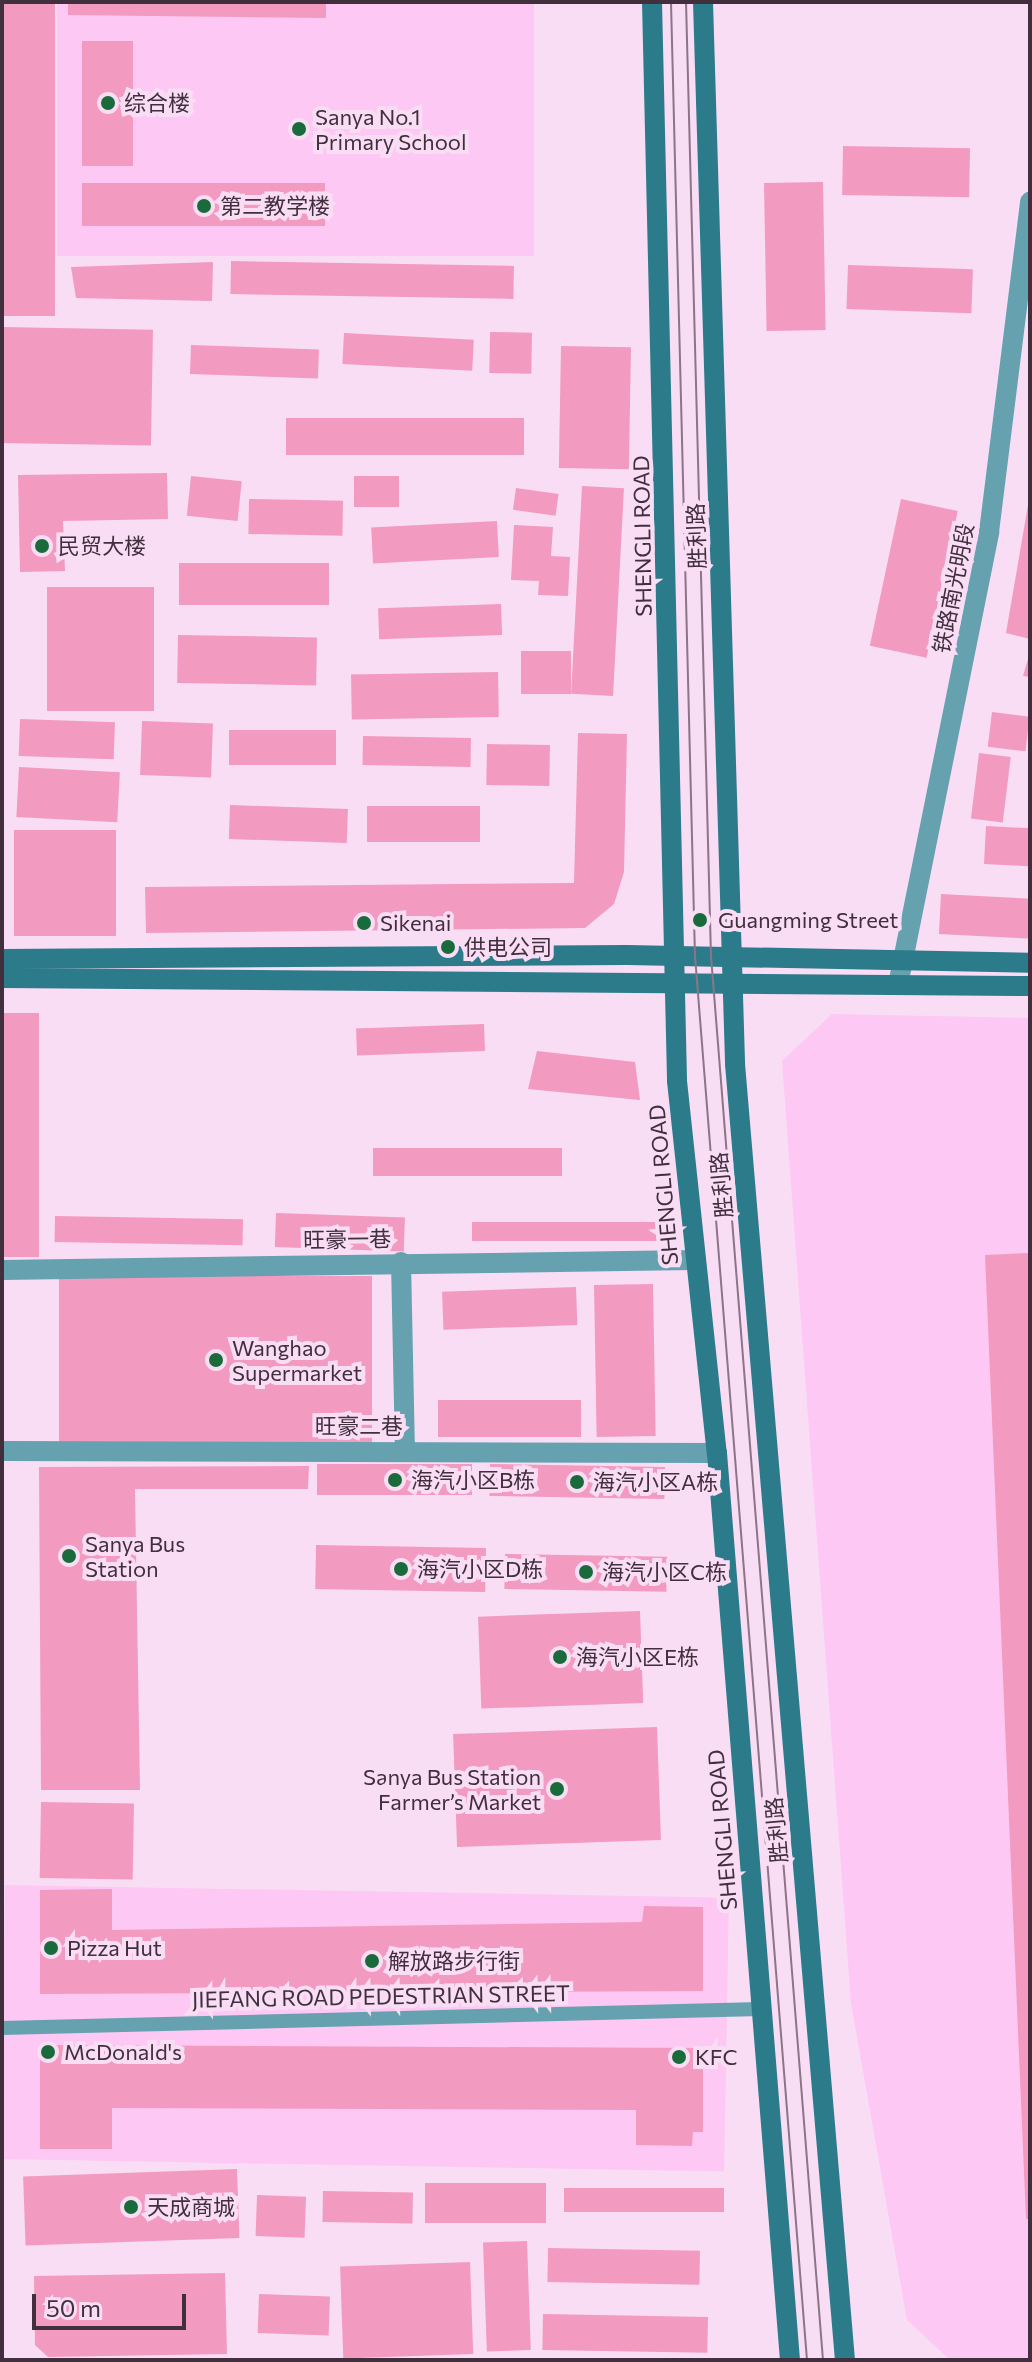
<!DOCTYPE html>
<html>
<head>
<meta charset="utf-8">
<style>
  body { margin:0 }
  #map { position:relative; width:1032px; height:2362px; overflow:hidden; background:#f9ddf4; font-family:Commissioner,"Noto Sans SC",sans-serif }
  div>[style] { position:absolute }
  .built>* { inset:0; background:#fdc8f3; transform-origin:0 0 }
  .building>* { inset:0; background:#f39ac0; transform-origin:0 0 }
  .pedestrian>* { height:14px; margin:-7px; padding:0 7px; transform-origin:7px; border-radius:7px; background:#65a1ae }
  .minor>* { height:20px; margin:-10px; padding:0 10px; transform-origin:10px; border-radius:10px; background:#65a1ae }
  .secondary>* { height:20px; margin:-10px; padding:0 10px; transform-origin:10px; border-radius:10px; background:#2c7b8b }
  .tram>* { height:2px; margin:-1px; padding:0 1px; transform-origin:1px; border-radius:1px; background:#8b7587 }
  .dots>* { width:22px; height:22px; translate:-50% -50%; box-sizing:border-box; border:4px solid #f9ddf4; border-radius:50% }
  span { translate:-50% -50%; white-space:nowrap; text-align:center; line-height:1.15; -webkit-text-stroke:8px #f9ddf4; paint-order:stroke }
  .poi-label { font-size:22px; color:#412f3e }
  .left { translate:0 -50%; text-align:left }
  .right { translate:-100% -50%; text-align:right }
  .street-label { font-size:22px; color:#412f3e }
  .frame { position:absolute; inset:0; border:4px solid #412f3e; pointer-events:none }
  .scale { position:absolute; left:32px; top:2294px; width:154px; height:36px; box-sizing:border-box; border:4px solid #412f3e; border-top:0; padding-left:10px; font-size:24px; line-height:28px; white-space:nowrap; color:#412f3e; -webkit-text-stroke:6px #f9ddf4; paint-order:stroke }
</style>
</head>
<body>
<div id="map">
  <div class="built">
    <i style="left:57px;top:2px;width:477px;height:254px"></i>
    <i style="clip-path:polygon(832px 1014px,1030px 1018px,1030px 2360px,950px 2360px,907px 2320px,851px 2003px,782px 1061px)"></i>
    <i style="left:5px;top:1885px;width:724px;height:274px;rotate:1deg"></i>
  </div>
  <div class="building">
    <i style="left:2px;top:2px;width:53px;height:314px"></i>
    <i style="clip-path:polygon(68px 2px,326px 2px,326px 18px,68px 15px)"></i>
    <i style="left:82px;top:41px;width:51px;height:125px"></i>
    <i style="left:843px;top:146px;width:127px;height:49px;rotate:1deg"></i>
    <i style="left:823px;top:182px;width:148px;height:59px;rotate:89deg"></i>
    <i style="left:325px;top:183px;width:43px;height:243px;rotate:90deg"></i>
    <i style="left:231px;top:261px;width:283px;height:33px;rotate:1deg"></i>
    <i style="clip-path:polygon(213px 262px,212px 301px,76px 298px,71px 267px)"></i>
    <i style="left:848px;top:265px;width:125px;height:44px;rotate:2deg"></i>
    <i style="left:2px;top:327px;width:151px;height:116px;rotate:1deg"></i>
    <i style="left:490px;top:332px;width:42px;height:41px;rotate:1deg"></i>
    <i style="left:344px;top:333px;width:130px;height:31px;rotate:3deg"></i>
    <i style="left:191px;top:345px;width:128px;height:29px;rotate:2deg"></i>
    <i style="left:561px;top:346px;width:70px;height:122px;rotate:1deg"></i>
    <i style="left:286px;top:418px;width:238px;height:37px"></i>
    <i style="clip-path:polygon(167px 473px,168px 519px,63px 521px,65px 571px,20px 572px,18px 475px)"></i>
    <i style="left:191px;top:476px;width:51px;height:40px;rotate:6deg"></i>
    <i style="left:354px;top:476px;width:45px;height:31px"></i>
    <i style="left:582px;top:486px;width:42px;height:208px;rotate:3deg"></i>
    <i style="left:516px;top:488px;width:43px;height:22px;rotate:8deg"></i>
    <i style="left:249px;top:499px;width:94px;height:35px;rotate:1deg"></i>
    <i style="left:901px;top:499px;width:58px;height:150px;rotate:12deg"></i>
    <i style="clip-path:polygon(1028px 505px,1030px 506px,1030px 639px,1006px 633px)"></i>
    <i style="left:497px;top:521px;width:36px;height:126px;rotate:87deg"></i>
    <i style="clip-path:polygon(514px 525px,553px 527px,551px 556px,570px 557px,568px 596px,538px 595px,539px 581px,511px 580px)"></i>
    <i style="left:179px;top:563px;width:150px;height:42px"></i>
    <i style="left:154px;top:587px;width:124px;height:107px;rotate:90deg"></i>
    <i style="left:501px;top:604px;width:31px;height:123px;rotate:88deg"></i>
    <i style="left:178px;top:635px;width:139px;height:48px;rotate:1deg"></i>
    <i style="left:521px;top:651px;width:50px;height:43px"></i>
    <i style="clip-path:polygon(1030px 652px,1030px 677px,1023px 676px)"></i>
    <i style="left:498px;top:672px;width:45px;height:147px;rotate:89deg"></i>
    <i style="left:992px;top:712px;width:38px;height:35px;rotate:7deg"></i>
    <i style="left:20px;top:719px;width:95px;height:37px;rotate:2deg"></i>
    <i style="left:142px;top:721px;width:71px;height:54px;rotate:2deg"></i>
    <i style="left:229px;top:730px;width:107px;height:35px"></i>
    <i style="clip-path:polygon(578px 733px,627px 734px,624px 872px,614px 904px,585px 928px,146px 933px,145px 887px,574px 883px)"></i>
    <i style="left:363px;top:736px;width:108px;height:29px;rotate:1deg"></i>
    <i style="left:487px;top:744px;width:63px;height:41px;rotate:1deg"></i>
    <i style="left:979px;top:753px;width:32px;height:66px;rotate:7deg"></i>
    <i style="left:19px;top:767px;width:101px;height:50px;rotate:3deg"></i>
    <i style="left:230px;top:805px;width:118px;height:34px;rotate:2deg"></i>
    <i style="left:367px;top:806px;width:113px;height:36px"></i>
    <i style="left:986px;top:826px;width:44px;height:38px;rotate:3deg"></i>
    <i style="left:14px;top:830px;width:102px;height:106px"></i>
    <i style="left:941px;top:894px;width:89px;height:40px;rotate:3deg"></i>
    <i style="left:2px;top:1013px;width:37px;height:244px"></i>
    <i style="left:484px;top:1024px;width:27px;height:128px;rotate:88deg"></i>
    <i style="clip-path:polygon(537px 1051px,635px 1062px,640px 1100px,528px 1089px)"></i>
    <i style="left:373px;top:1148px;width:189px;height:28px"></i>
    <i style="left:276px;top:1213px;width:129px;height:34px;rotate:2deg"></i>
    <i style="left:55px;top:1216px;width:188px;height:26px;rotate:1deg"></i>
    <i style="left:472px;top:1222px;width:186px;height:19px"></i>
    <i style="clip-path:polygon(1030px 1253px,1030px 2219px,1026px 2219px,985px 1255px)"></i>
    <i style="left:372px;top:1276px;width:167px;height:313px;rotate:90deg"></i>
    <i style="left:653px;top:1284px;width:152px;height:59px;rotate:89deg"></i>
    <i style="left:576px;top:1287px;width:38px;height:134px;rotate:88deg"></i>
    <i style="left:438px;top:1400px;width:143px;height:37px"></i>
    <i style="left:317px;top:1464px;width:155px;height:31px"></i>
    <i style="left:490px;top:1464px;width:175px;height:32px;rotate:1deg"></i>
    <i style="clip-path:polygon(309px 1466px,308px 1489px,135px 1489px,140px 1790px,41px 1790px,39px 1467px)"></i>
    <i style="left:316px;top:1545px;width:170px;height:44px;rotate:1deg"></i>
    <i style="left:505px;top:1554px;width:162px;height:35px;rotate:1deg"></i>
    <i style="left:640px;top:1611px;width:92px;height:162px;rotate:88deg"></i>
    <i style="left:657px;top:1727px;width:113px;height:204px;rotate:88deg"></i>
    <i style="left:41px;top:1802px;width:93px;height:76px;rotate:1deg"></i>
    <i style="clip-path:polygon(112px 1889px,112px 1930px,642px 1922px,644px 1906px,703px 1907px,703px 1991px,40px 1994px,40px 1890px)"></i>
    <i style="clip-path:polygon(40px 2045px,703px 2048px,703px 2132px,693px 2132px,692px 2146px,636px 2145px,636px 2110px,112px 2108px,112px 2149px,40px 2149px)"></i>
    <i style="left:237px;top:2169px;width:69px;height:214px;rotate:88deg"></i>
    <i style="left:546px;top:2183px;width:40px;height:121px;rotate:90deg"></i>
    <i style="left:564px;top:2188px;width:160px;height:24px"></i>
    <i style="left:323px;top:2191px;width:90px;height:31px;rotate:1deg"></i>
    <i style="left:257px;top:2195px;width:49px;height:41px;rotate:2deg"></i>
    <i style="left:527px;top:2241px;width:109px;height:44px;rotate:88deg"></i>
    <i style="left:548px;top:2248px;width:152px;height:34px;rotate:1deg"></i>
    <i style="left:470px;top:2262px;width:92px;height:130px;rotate:88deg"></i>
    <i style="clip-path:polygon(225px 2273px,227px 2354px,48px 2357px,35px 2345px,34px 2276px)"></i>
    <i style="left:259px;top:2294px;width:71px;height:39px;rotate:2deg"></i>
    <i style="left:543px;top:2314px;width:165px;height:36px;rotate:1deg"></i>
  </div>
  <div class="pedestrian">
    <i style="left:2px;top:2028px;width:759px;rotate:-1.43deg"></i>
  </div>
  <div class="minor">
    <i style="left:899px;top:980px;width:457px;rotate:-78.6deg"></i>
    <i style="left:989px;top:532px;width:333px;rotate:-82.9deg"></i>
    <i style="left:401px;top:1262px;width:188px;rotate:88.8deg"></i>
    <i style="left:2px;top:1270px;width:691px;rotate:-0.83deg"></i>
    <i style="left:2px;top:1451px;width:715px;rotate:0.16deg"></i>
  </div>
  <div class="secondary">
    <i style="left:652px;top:2px;width:1079px;rotate:88.67deg"></i>
    <i style="left:677px;top:1081px;width:374px;rotate:83.9deg"></i>
    <i style="left:717px;top:1453px;width:910px;rotate:85.4deg"></i>
    <i style="left:703px;top:2px;width:1062px;rotate:88.27deg"></i>
    <i style="left:735px;top:1064px;width:1301px;rotate:85.15deg"></i>
    <i style="left:2px;top:959px;width:625px;rotate:-0.37deg"></i>
    <i style="left:627px;top:955px;width:403px;rotate:1.1deg"></i>
    <i style="left:2px;top:978px;width:1028px;rotate:0.45deg"></i>
  </div>
  <div class="tram">
    <i style="left:671px;top:2px;width:954px;rotate:88.56deg"></i>
    <i style="left:695px;top:956px;width:1408px;rotate:85.44deg"></i>
    <i style="left:686px;top:2px;width:954px;rotate:88.5deg"></i>
    <i style="left:711px;top:956px;width:1408px;rotate:85.44deg"></i>
  </div>
  <div class="dots">
    <i style="left:108px;top:103px;background:#1a6b3b"></i>
    <i style="left:299px;top:129px;background:#1a6b3b"></i>
    <i style="left:204px;top:206px;background:#1a6b3b"></i>
    <i style="left:42px;top:546px;background:#1a6b3b"></i>
    <i style="left:700px;top:920px;background:#1a6b3b"></i>
    <i style="left:364px;top:923px;background:#1a6b3b"></i>
    <i style="left:448px;top:947px;background:#1a6b3b"></i>
    <i style="left:216px;top:1360px;background:#1a6b3b"></i>
    <i style="left:395px;top:1480px;background:#1a6b3b"></i>
    <i style="left:577px;top:1482px;background:#1a6b3b"></i>
    <i style="left:69px;top:1556px;background:#1a6b3b"></i>
    <i style="left:401px;top:1569px;background:#1a6b3b"></i>
    <i style="left:586px;top:1572px;background:#1a6b3b"></i>
    <i style="left:560px;top:1657px;background:#1a6b3b"></i>
    <i style="left:557px;top:1789px;background:#1a6b3b"></i>
    <i style="left:51px;top:1948px;background:#1a6b3b"></i>
    <i style="left:372px;top:1961px;background:#1a6b3b"></i>
    <i style="left:48px;top:2052px;background:#1a6b3b"></i>
    <i style="left:679px;top:2057px;background:#1a6b3b"></i>
    <i style="left:131px;top:2207px;background:#1a6b3b"></i>
  </div>
  <div class="poi-label">
    <span class="left" style="left:124px;top:103px">综合楼</span>
    <span class="left" style="left:315px;top:129px">Sanya No.1<br>Primary School</span>
    <span class="left" style="left:220px;top:206px">第二教学楼</span>
    <span class="left" style="left:58px;top:546px">民贸大楼</span>
    <span class="left" style="left:718px;top:920px">Guangming Street</span>
    <span class="left" style="left:380px;top:923px">Sikenai</span>
    <span class="left" style="left:464px;top:947px">供电公司</span>
    <span class="left" style="left:232px;top:1360px">Wanghao<br>Supermarket</span>
    <span class="left" style="left:411px;top:1480px">海汽小区B栋</span>
    <span class="left" style="left:593px;top:1482px">海汽小区A栋</span>
    <span class="left" style="left:85px;top:1556px">Sanya Bus<br>Station</span>
    <span class="left" style="left:417px;top:1569px">海汽小区D栋</span>
    <span class="left" style="left:602px;top:1572px">海汽小区C栋</span>
    <span class="left" style="left:576px;top:1657px">海汽小区E栋</span>
    <span class="right" style="left:541px;top:1789px">Sanya Bus Station<br>Farmer’s Market</span>
    <span class="left" style="left:67px;top:1948px">Pizza Hut</span>
    <span class="left" style="left:388px;top:1961px">解放路步行街</span>
    <span class="left" style="left:64px;top:2052px">McDonald's</span>
    <span class="left" style="left:695px;top:2057px">KFC</span>
    <span class="left" style="left:147px;top:2207px">天成商城</span>
  </div>
  <div class="street-label">
    <span style="left:642px;top:536px;rotate:-91deg">SHENGLI ROAD</span>
    <span style="left:696px;top:536px;rotate:-92deg">胜利路</span>
    <span style="left:953px;top:588px;rotate:-79deg">铁路南光明段</span>
    <span style="left:663px;top:1185px;rotate:-95deg">SHENGLI ROAD</span>
    <span style="left:721px;top:1185px;rotate:-95deg">胜利路</span>
    <span style="left:347px;top:1239px;rotate:-1deg">旺豪一巷</span>
    <span style="left:359px;top:1426px">旺豪二巷</span>
    <span style="left:722px;top:1830px;rotate:-95deg">SHENGLI ROAD</span>
    <span style="left:776px;top:1830px;rotate:-95deg">胜利路</span>
    <span style="left:381px;top:1996px;rotate:-1deg">JIEFANG ROAD PEDESTRIAN STREET</span>
  </div>
  <div class="frame"></div>
  <div class="scale">50 m</div>
</div>
</body>
</html>
